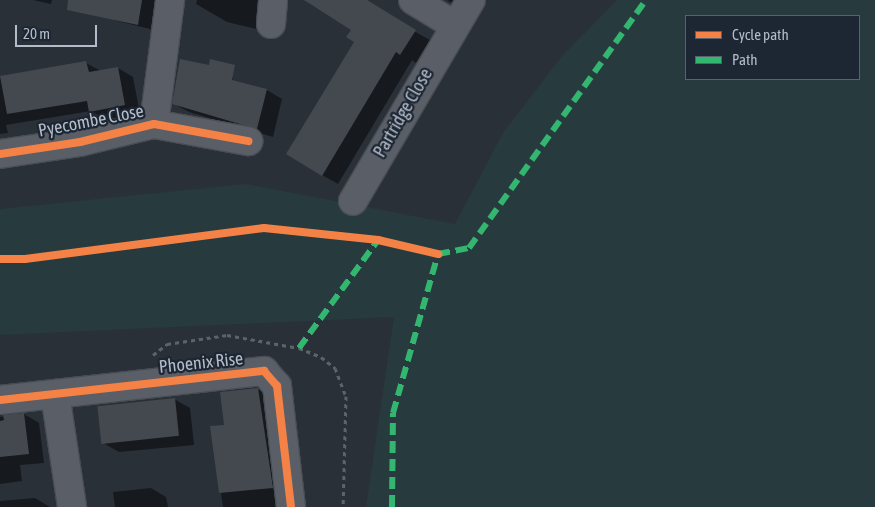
<!DOCTYPE html>
<html>
<head>
<meta charset="utf-8">
<style>
  body { margin:0 }
  #map { position:relative; width:875px; height:507px; overflow:hidden; background:#2a3038; font-family:"Asap Condensed",sans-serif }
  div>[style] { position:absolute }
  .green>* { inset:0; background:#273a3e }
  .shadow>* { inset:0; background:#0007 }
  .building>* { inset:0; background:#444950; transform-origin:0 0 }
  .path>* { height:3px; margin-top:-1.5px; transform-origin:0; background:repeating-linear-gradient(90deg,#5d636a 0 4px,transparent 0 8px) }
  .roads { filter:drop-shadow(1px 0 #484c53) drop-shadow(-1px 0 #484c53) drop-shadow(0 1px #484c53) drop-shadow(0 -1px #484c53) }
  .minor>* { height:28px; margin:-14px; padding:0 14px; transform-origin:14px; border-radius:14px; background:#5a5e66 }
  .quiet>* { height:6px; margin-top:-3px; transform-origin:0; background:repeating-linear-gradient(90deg,#33b770 0 12px,transparent 0 18px) }
  .cycleway>* { height:8px; margin:-4px; padding:0 4px; transform-origin:4px; border-radius:4px; background:#f48246 }
  span { translate:-50% -50%; white-space:nowrap; text-align:center; line-height:1.15; -webkit-text-stroke:4.5px #1d2633; paint-order:stroke }
  .street-label { font-size:18px; color:#b4bcc9 }
  .legend { position:absolute; left:685px; top:15px; width:175px; height:65px; box-sizing:border-box; background:#1d2633; border:1px solid #59626f; margin:0; padding:6px 9px; list-style:none; font-size:15px; color:#b4bcc9 }
  .legend li { display:flex; align-items:center; gap:10px; height:25px }
  .legend b { width:25px; border:1px solid #59626f }
  .scale { position:absolute; left:15px; top:25px; width:82px; height:22px; box-sizing:border-box; border:2px solid #b4bcc9; border-top:0; padding-left:6px; font-size:15px; line-height:18px; white-space:nowrap; color:#b4bcc9; -webkit-text-stroke:4px #1d2633; paint-order:stroke }
</style>
</head>
<body>
<div id="map">
  <div class="green">
    <i style="clip-path:polygon(evenodd,617px 0,875px 0,875px 507px,366px 507px,394px 317px,0 335px,0 209px,246px 184px,455px 224px,503px 133px,562px 56px,617px 0,686px 16px,859px 16px,859px 79px,686px 79px,686px 16px)"></i>
  </div>
  <div class="shadow">
    <i style="clip-path:polygon(33px 0,52px 0,51px 4px)"></i>
    <i style="clip-path:polygon(101px 0,160px 0,154px 30px,114px 20px)"></i>
    <i style="clip-path:polygon(197px 0,266px 0,260px 30px,227px 22px,196px 4px)"></i>
    <i style="clip-path:polygon(306px 0,358px 0,430px 40px,416px 63px,412px 60px,338px 184px,322px 175px,356px 42px,353px 30px)"></i>
    <i style="clip-path:polygon(447px 0,456px 0,453px 4px)"></i>
    <i style="clip-path:polygon(86px 63px,101px 71px,118px 68px,133px 77px,140px 114px,106px 120px,91px 111px,6px 125px,8px 133px,0 134px,0 78px)"></i>
    <i style="clip-path:polygon(217px 69px,233px 78px,232px 81px,267px 90px,282px 99px,273px 137px,189px 112px,174px 104px)"></i>
    <i style="clip-path:polygon(257px 389px,272px 397px,288px 507px,223px 507px,211px 428px,226px 426px)"></i>
    <i style="clip-path:polygon(174px 399px,190px 408px,194px 445px,119px 452px,103px 443px)"></i>
    <i style="clip-path:polygon(24px 414px,39px 423px,44px 463px,20px 465px,22px 481px,0 484px,0 417px)"></i>
    <i style="clip-path:polygon(151px 488px,166px 497px,168px 507px,115px 507px,113px 492px)"></i>
    <i style="clip-path:polygon(35px 498px,50px 507px,0 507px,0 501px)"></i>
  </div>
  <div class="building">
    <i style="clip-path:polygon(68px 0,142px 0,138px 25px,67px 10px)"></i>
    <i style="clip-path:polygon(304px 0,367px 0,416px 30px,400px 55px,396px 52px,322px 176px,286px 154px,354px 42px,346px 37px,351px 30px)"></i>
    <i style="clip-path:polygon(180px 59px,209px 65px,210px 59px,235px 65px,232px 80px,267px 89px,257px 129px,172px 104px)"></i>
    <i style="clip-path:polygon(86px 61px,89px 72px,118px 67px,125px 105px,89px 112px,87px 101px,7px 114px,0 76px)"></i>
    <i style="clip-path:polygon(258px 388px,273px 488px,219px 493px,210px 426px,224px 425px,220px 392px)"></i>
    <i style="left:175px;top:398px;width:38px;height:78px;rotate:84deg"></i>
    <i style="clip-path:polygon(24px 413px,29px 454px,0 457px,0 421px,4px 420px,3px 415px)"></i>
  </div>
  <div class="path">
    <i style="left:153px;top:355px;width:18px;rotate:-38deg"></i>
    <i style="left:167px;top:344px;width:61px;rotate:-8.5deg"></i>
    <i style="left:227px;top:335px;width:73px;rotate:10.2deg"></i>
    <i style="left:299px;top:348px;width:24px;rotate:22deg"></i>
    <i style="left:321px;top:357px;width:18px;rotate:38deg"></i>
    <i style="left:335px;top:368px;width:30px;rotate:69deg"></i>
    <i style="left:346px;top:396px;width:111px;rotate:91.5deg"></i>
  </div>
  <div class="roads">
    <div class="minor">
      <i style="left:413px;top:0;width:48px;rotate:31.4deg"></i>
      <i style="left:271px;top:24px;width:24px;rotate:-85deg"></i>
      <i style="left:154px;top:124px;width:125px;rotate:-82.6deg"></i>
      <i style="left:0;top:154px;width:81px;rotate:-8.5deg"></i>
      <i style="left:80px;top:142px;width:76px;rotate:-13.7deg"></i>
      <i style="left:154px;top:124px;width:96px;rotate:10.3deg"></i>
      <i style="left:353px;top:201px;width:233px;rotate:-59.6deg"></i>
      <i style="left:55px;top:394px;width:114px;rotate:81.4deg"></i>
      <i style="left:0;top:400px;width:266px;rotate:-6.3deg"></i>
      <i style="left:264px;top:371px;width:20px;rotate:49deg"></i>
      <i style="left:277px;top:386px;width:122px;rotate:83.4deg"></i>
    </div>
  </div>
  <div class="quiet">
    <i style="left:299px;top:348px;width:134px;rotate:-53.8deg"></i>
    <i style="left:392px;top:507px;width:94px;rotate:-89.4deg"></i>
    <i style="left:393px;top:413px;width:165px;rotate:-74.2deg"></i>
    <i style="left:438px;top:254px;width:32px;rotate:-11deg"></i>
    <i style="left:469px;top:248px;width:305px;rotate:-54.5deg"></i>
  </div>
  <div class="cycleway">
    <i style="left:0;top:154px;width:81px;rotate:-8.5deg"></i>
    <i style="left:80px;top:142px;width:76px;rotate:-13.7deg"></i>
    <i style="left:154px;top:124px;width:96px;rotate:10.3deg"></i>
    <i style="left:0;top:259px;width:25px"></i>
    <i style="left:25px;top:259px;width:241px;rotate:-7.4deg"></i>
    <i style="left:264px;top:228px;width:115px;rotate:6deg"></i>
    <i style="left:378px;top:240px;width:62px;rotate:13.1deg"></i>
    <i style="left:0;top:400px;width:266px;rotate:-6.3deg"></i>
    <i style="left:264px;top:371px;width:20px;rotate:49deg"></i>
    <i style="left:277px;top:386px;width:122px;rotate:83.4deg"></i>
  </div>
  <div class="street-label">
    <span style="left:403px;top:113px;rotate:-60deg">Partridge Close</span>
    <span style="left:91px;top:121px;rotate:-11deg">Pyecombe Close</span>
    <span style="left:201px;top:363px;rotate:-6deg">Phoenix Rise</span>
  </div>
  <ul class="legend">
  <li><b style="height:6px;background:#f48246"></b>Cycle path</li>
  <li><b style="height:6px;background:#33b770"></b>Path</li>
  </ul>
  <div class="scale">20 m</div>
</div>
</body>
</html>
